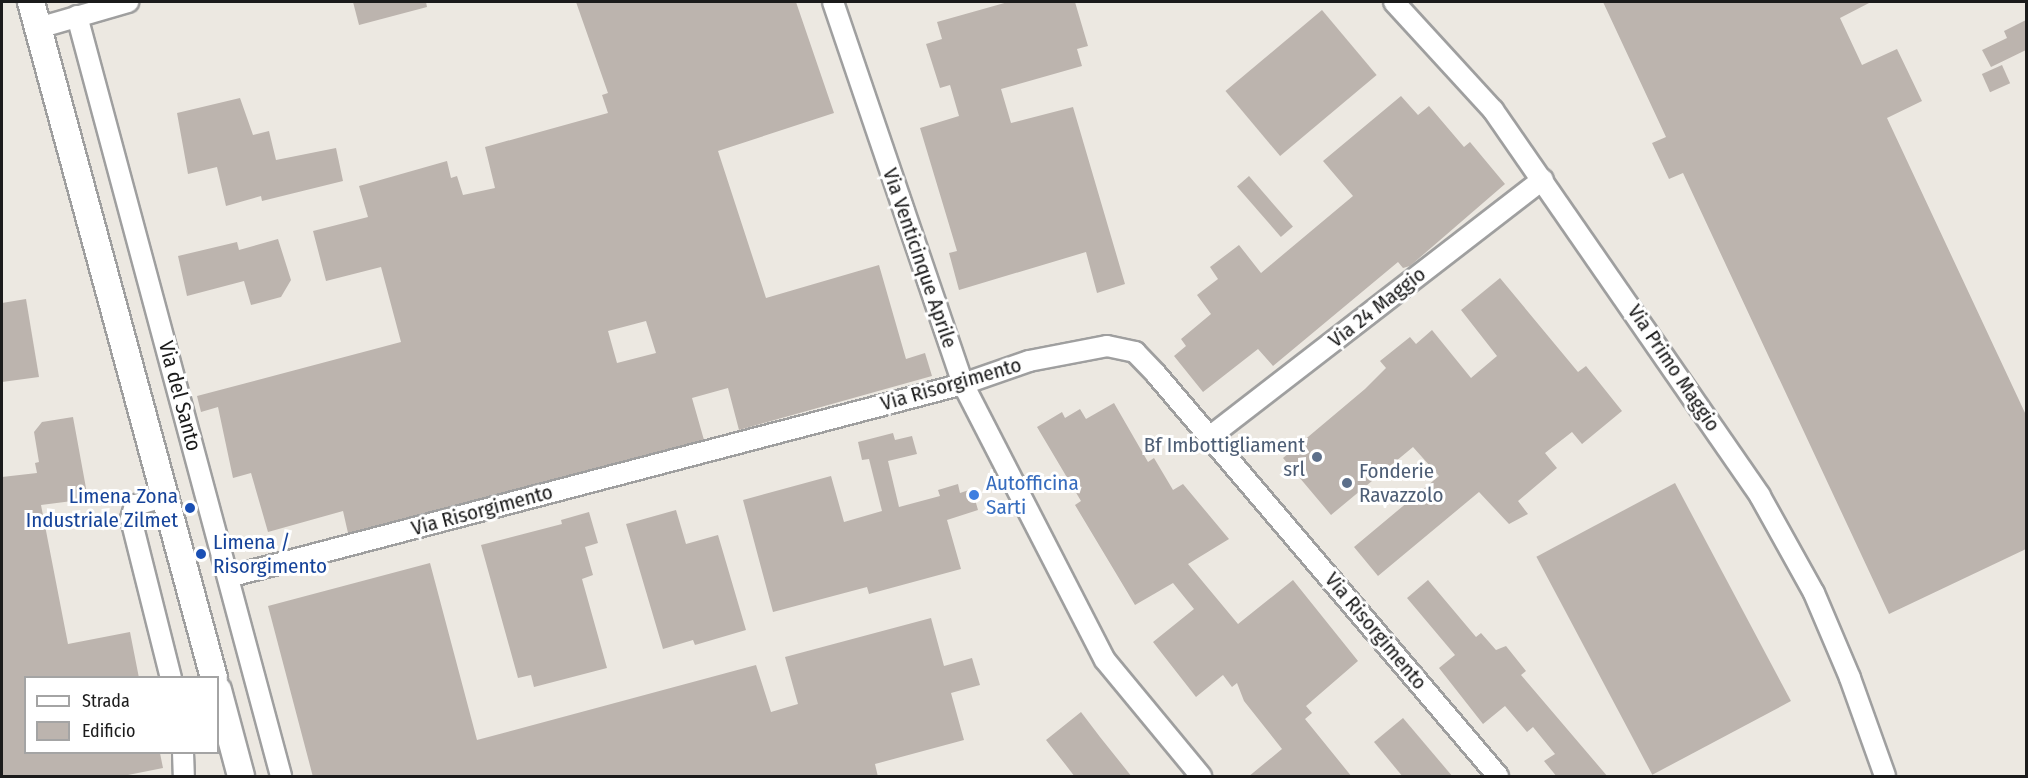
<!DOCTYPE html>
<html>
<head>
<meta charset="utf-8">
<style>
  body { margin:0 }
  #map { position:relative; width:2028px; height:778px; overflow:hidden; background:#ece8e1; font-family:"Fira Sans Condensed",sans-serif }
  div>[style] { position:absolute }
  .building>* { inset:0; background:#bcb4ae; transform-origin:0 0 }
  .roads { filter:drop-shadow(2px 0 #9f9f9f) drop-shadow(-2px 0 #9f9f9f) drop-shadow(0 2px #9f9f9f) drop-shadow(0 -2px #9f9f9f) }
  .minor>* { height:20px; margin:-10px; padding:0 10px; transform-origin:10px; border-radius:10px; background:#fff }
  .tertiary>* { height:26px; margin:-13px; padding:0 13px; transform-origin:13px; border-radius:13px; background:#fff }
  .dots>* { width:16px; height:16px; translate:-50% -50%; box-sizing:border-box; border:3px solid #fff; border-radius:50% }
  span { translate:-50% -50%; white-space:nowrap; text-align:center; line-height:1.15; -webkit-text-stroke:6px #fff; paint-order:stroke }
  .street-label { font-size:21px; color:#1b1b1b }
  .service-label { font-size:21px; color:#4e5e75 }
  .right { translate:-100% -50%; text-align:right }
  .left { translate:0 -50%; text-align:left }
  .shop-label { font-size:21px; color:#366cbe }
  .transit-label { font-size:21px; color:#164399 }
  .frame { position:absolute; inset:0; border:3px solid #1b1b1b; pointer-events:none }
  .legend { position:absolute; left:24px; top:676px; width:195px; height:78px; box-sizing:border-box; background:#fff; border:2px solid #a4a4a4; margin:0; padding:8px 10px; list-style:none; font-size:18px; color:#1b1b1b }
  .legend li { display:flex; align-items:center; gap:12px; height:30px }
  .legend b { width:30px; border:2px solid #a4a4a4 }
</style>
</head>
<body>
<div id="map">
  <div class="building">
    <i style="clip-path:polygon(353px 2px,426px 2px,427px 7px,359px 25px)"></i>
    <i style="clip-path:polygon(evenodd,576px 2px,796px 2px,834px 113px,718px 151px,766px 298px,879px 265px,906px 359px,925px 353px,932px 376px,739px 430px,728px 388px,692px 398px,704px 440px,348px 533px,343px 511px,268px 532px,251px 473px,233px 478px,218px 407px,201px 412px,197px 396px,401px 342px,381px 267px,326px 281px,313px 231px,368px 217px,359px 186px,447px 161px,451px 178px,457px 176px,463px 195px,495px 188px,485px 147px,608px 113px,602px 95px,608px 93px,576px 2px,646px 321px,656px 353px,617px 363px,608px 331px,646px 321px)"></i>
    <i style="clip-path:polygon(1008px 2px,1075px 2px,1088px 46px,1077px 49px,1082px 66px,1001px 89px,1011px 123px,1073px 107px,1125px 284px,1097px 293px,1086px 252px,959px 290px,949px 253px,957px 251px,920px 128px,959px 116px,950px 85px,940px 88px,926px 44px,942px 39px,937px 22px)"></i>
    <i style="clip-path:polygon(1603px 2px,1871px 2px,1840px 18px,1862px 65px,1897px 49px,1922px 101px,1887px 118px,2026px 415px,2026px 549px,1889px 614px,1683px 173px,1669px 179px,1652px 143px,1666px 137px)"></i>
    <i style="left:1322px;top:10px;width:85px;height:126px;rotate:50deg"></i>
    <i style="clip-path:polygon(2026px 20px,2026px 50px,1991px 67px,1982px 50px,2007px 38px,2004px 31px)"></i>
    <i style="left:2002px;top:65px;width:20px;height:22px;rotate:66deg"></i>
    <i style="clip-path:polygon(1401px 96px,1418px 115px,1429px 106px,1464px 147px,1470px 142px,1505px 184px,1410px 266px,1403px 268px,1398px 262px,1273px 366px,1258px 349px,1203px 392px,1174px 356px,1186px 346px,1181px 339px,1211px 314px,1197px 295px,1218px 279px,1210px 267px,1239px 245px,1261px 273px,1353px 196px,1323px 161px)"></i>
    <i style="clip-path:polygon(240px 98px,253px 135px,269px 131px,276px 160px,336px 148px,343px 181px,262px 201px,261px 196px,226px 206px,217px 167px,188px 174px,177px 113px)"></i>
    <i style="left:1249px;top:176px;width:67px;height:16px;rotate:49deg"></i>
    <i style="clip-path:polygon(278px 239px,291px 280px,281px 297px,251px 305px,244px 281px,187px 296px,178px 256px,237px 242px,239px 250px)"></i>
    <i style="clip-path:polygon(1500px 278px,1578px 372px,1586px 366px,1622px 411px,1582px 444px,1572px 432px,1545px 453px,1557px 468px,1518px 501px,1528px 514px,1509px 524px,1479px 492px,1378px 576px,1354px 547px,1439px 476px,1413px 447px,1331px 515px,1283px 458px,1365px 389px,1386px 368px,1380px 361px,1410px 337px,1416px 344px,1432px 330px,1471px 378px,1497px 356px,1461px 310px)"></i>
    <i style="clip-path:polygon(26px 299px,39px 377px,2px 382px,2px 303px)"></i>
    <i style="clip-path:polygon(1114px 403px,1148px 462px,1154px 458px,1173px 490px,1183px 484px,1229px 539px,1188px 564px,1238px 624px,1293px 580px,1358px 661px,1306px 706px,1312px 713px,1305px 719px,1352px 777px,1248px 777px,1282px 749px,1244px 701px,1237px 683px,1232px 687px,1223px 675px,1196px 697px,1153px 642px,1194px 609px,1173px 583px,1135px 605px,1075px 505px,1081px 501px,1037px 427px,1062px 412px,1065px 418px,1080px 409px,1086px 419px)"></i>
    <i style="clip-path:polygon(73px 417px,88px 499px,41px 505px,68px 644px,130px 632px,139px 678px,26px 678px,26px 753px,160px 753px,163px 768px,123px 776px,2px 777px,2px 477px,37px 473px,35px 463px,39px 462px,34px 432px,42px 422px)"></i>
    <i style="clip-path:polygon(893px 433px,895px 440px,912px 436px,917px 454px,888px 461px,899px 507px,940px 496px,938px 490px,958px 484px,960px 493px,972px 489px,978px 510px,947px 520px,961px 569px,869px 594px,867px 587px,773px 612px,743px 500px,831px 476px,844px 522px,882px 511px,869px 459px,862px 460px,858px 442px)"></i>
    <i style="left:1675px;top:483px;width:247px;height:157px;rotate:62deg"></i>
    <i style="clip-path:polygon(676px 510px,686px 544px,718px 535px,746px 630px,695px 645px,693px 640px,663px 649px,626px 524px)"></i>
    <i style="clip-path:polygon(589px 512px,598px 543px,585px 547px,593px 575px,582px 579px,607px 668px,534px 687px,531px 675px,518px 678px,481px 545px,562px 524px,561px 520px)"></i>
    <i style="clip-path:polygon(430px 563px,477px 740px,756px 665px,771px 712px,798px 704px,785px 657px,931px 618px,944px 666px,972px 658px,980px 685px,951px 693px,964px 740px,875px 764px,878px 777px,313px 777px,268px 606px)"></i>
    <i style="clip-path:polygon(1428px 580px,1476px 637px,1481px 633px,1496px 650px,1506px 646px,1526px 671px,1521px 675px,1608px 777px,1557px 777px,1544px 761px,1555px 754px,1533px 727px,1527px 732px,1505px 706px,1483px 724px,1439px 668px,1455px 655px,1407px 598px)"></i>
    <i style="clip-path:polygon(1081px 712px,1100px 737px,1132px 777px,1075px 777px,1065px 764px,1046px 740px)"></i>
    <i style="clip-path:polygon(1403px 718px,1453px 777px,1403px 777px,1374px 742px)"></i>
  </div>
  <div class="roads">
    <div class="minor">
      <i style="left:833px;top:2px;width:404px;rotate:71.2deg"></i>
      <i style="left:963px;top:384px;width:310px;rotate:62.8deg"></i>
      <i style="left:1105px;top:660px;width:151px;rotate:50.4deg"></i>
      <i style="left:1394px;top:2px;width:147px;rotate:47.5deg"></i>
      <i style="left:1493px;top:110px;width:469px;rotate:55.3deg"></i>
      <i style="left:1760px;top:496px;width:111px;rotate:60.9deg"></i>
      <i style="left:1814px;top:593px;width:92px;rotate:67deg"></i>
      <i style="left:1850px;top:678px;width:104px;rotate:70.3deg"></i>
      <i style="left:77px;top:16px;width:787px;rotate:74.97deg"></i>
      <i style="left:38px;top:28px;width:94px;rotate:-16.1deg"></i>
      <i style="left:1212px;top:435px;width:418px;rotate:-37.7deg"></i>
      <i style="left:167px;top:496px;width:33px;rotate:164deg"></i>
      <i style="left:135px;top:505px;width:15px;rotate:106deg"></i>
      <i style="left:131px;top:519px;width:164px;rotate:75.9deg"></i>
      <i style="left:228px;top:577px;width:760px;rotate:-14.71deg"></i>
      <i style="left:963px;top:384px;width:70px;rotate:-19.2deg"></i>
      <i style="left:1029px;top:361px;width:79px;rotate:-10.9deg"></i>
      <i style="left:1107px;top:346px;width:29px;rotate:12deg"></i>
      <i style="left:1135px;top:352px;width:30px;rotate:46deg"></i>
      <i style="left:1156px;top:374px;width:528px;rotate:49.61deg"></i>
      <i style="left:183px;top:752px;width:24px;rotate:88deg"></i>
    </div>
    <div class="tertiary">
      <i style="left:31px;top:2px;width:700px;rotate:74.85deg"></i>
      <i style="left:218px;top:690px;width:89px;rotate:75deg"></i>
    </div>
  </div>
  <div class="dots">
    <i style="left:1317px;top:457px;background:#5c6f8a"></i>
    <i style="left:1347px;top:483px;background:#5c6f8a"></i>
    <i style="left:974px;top:495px;background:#3f7fe0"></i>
    <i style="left:190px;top:508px;background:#1a4fb4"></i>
    <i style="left:201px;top:554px;background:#1a4fb4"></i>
  </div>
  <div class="street-label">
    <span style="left:920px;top:258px;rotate:71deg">Via Venticinque Aprile</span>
    <span style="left:1377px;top:307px;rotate:-38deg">Via 24 Maggio</span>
    <span style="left:1674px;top:368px;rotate:56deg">Via Primo Maggio</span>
    <span style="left:951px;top:384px;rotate:-16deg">Via Risorgimento</span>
    <span style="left:180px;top:396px;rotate:75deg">Via del Santo</span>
    <span style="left:482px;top:510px;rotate:-15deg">Via Risorgimento</span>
    <span style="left:1376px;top:631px;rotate:50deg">Via Risorgimento</span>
  </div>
  <div class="service-label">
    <span class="right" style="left:1305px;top:457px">Bf Imbottigliament<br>srl</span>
    <span class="left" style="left:1359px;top:483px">Fonderie<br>Ravazzolo</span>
  </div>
  <div class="shop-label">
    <span class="left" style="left:986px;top:495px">Autofficina<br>Sarti</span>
  </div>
  <div class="transit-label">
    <span class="right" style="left:178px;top:508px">Limena Zona<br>Industriale Zilmet</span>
    <span class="left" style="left:213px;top:554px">Limena /<br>Risorgimento</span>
  </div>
  <div class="frame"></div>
  <ul class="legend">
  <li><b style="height:8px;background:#fff"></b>Strada</li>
  <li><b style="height:16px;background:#bcb4ae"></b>Edificio</li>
  </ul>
</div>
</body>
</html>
